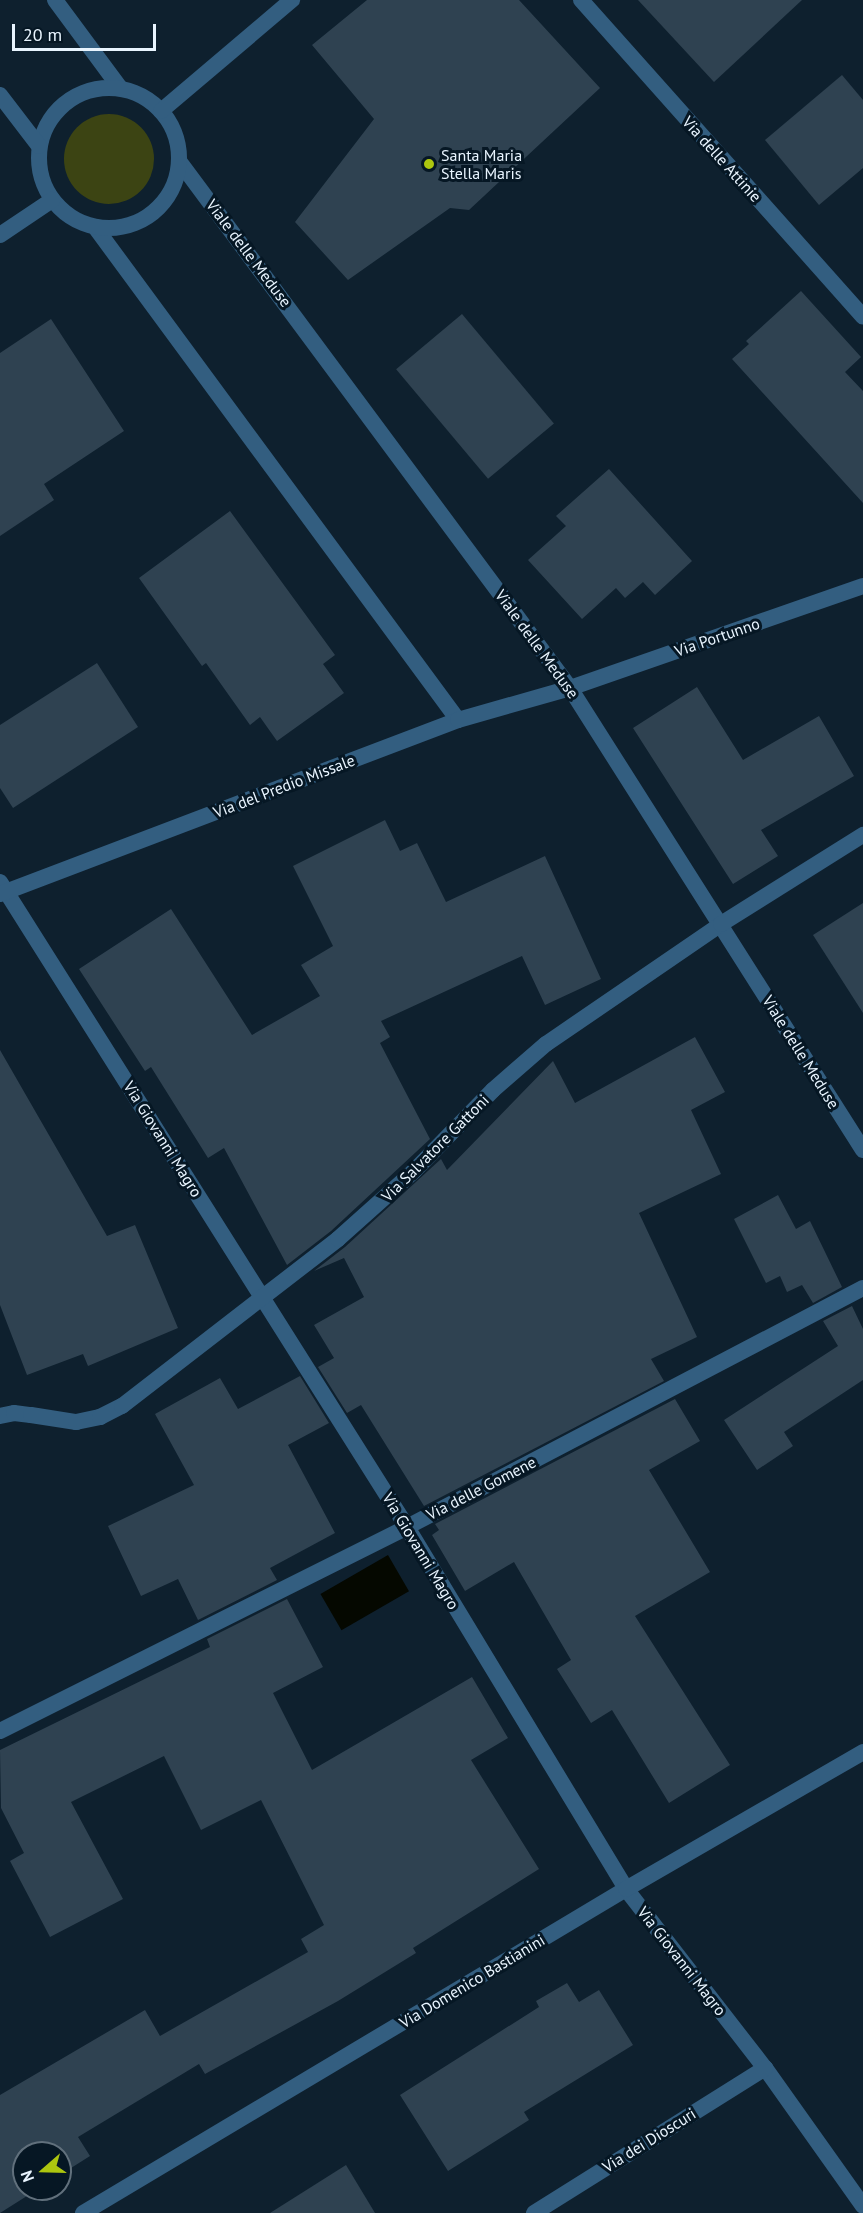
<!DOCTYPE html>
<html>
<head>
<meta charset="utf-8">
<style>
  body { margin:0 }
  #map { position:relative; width:863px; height:2213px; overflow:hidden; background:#0e202e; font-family:"PT Sans",sans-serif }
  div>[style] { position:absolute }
  .green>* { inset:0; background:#3c4413 }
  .round { border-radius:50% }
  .water>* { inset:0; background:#050800; transform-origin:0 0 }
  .building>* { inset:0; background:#2f4251; transform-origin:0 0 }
  .minor>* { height:16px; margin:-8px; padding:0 8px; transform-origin:8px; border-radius:8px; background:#335e80 }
  .tertiary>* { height:16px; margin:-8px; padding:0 8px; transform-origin:8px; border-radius:8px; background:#335e80 }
  .tertiary>.ring { margin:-8px; padding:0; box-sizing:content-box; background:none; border:16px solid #335e80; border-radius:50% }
  .dots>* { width:16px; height:16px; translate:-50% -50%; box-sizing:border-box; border:3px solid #061724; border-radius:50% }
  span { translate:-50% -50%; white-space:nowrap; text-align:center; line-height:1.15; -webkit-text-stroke:6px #061724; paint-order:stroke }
  .poi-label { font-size:16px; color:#e9f5ff }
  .left { translate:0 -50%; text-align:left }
  .street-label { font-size:16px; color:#e9f5ff }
  .north { position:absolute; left:12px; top:2141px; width:60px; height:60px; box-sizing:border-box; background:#061724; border:2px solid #61707c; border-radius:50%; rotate:250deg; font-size:16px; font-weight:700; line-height:24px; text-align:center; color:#e9f5ff }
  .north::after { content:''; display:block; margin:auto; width:21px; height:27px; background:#adc60f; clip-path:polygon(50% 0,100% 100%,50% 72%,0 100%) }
  .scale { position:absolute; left:12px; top:24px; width:144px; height:27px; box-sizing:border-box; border:3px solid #e9f5ff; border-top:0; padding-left:8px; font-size:18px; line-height:21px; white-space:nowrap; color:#e9f5ff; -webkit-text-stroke:4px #061724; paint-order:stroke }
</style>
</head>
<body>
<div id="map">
  <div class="green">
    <i class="round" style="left:64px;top:114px;width:90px;height:90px"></i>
  </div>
  <div class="water">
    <i style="left:388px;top:1555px;width:42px;height:78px;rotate:60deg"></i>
  </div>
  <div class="building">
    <i style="clip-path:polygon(367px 0,519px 0,600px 88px,469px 210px,450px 208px,348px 280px,295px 222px,374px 119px,312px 45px)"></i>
    <i style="clip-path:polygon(638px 0,802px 0,714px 82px)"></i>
    <i style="clip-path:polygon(842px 75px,863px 100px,863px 168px,819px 205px,765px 140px)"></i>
    <i style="clip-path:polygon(801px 291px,861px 357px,845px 372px,863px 391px,863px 503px,732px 359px,749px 344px,746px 341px)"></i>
    <i style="left:462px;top:314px;width:143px;height:86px;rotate:50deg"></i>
    <i style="clip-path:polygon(51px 319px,124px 431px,44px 484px,54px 500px,0 536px,0 353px)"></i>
    <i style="clip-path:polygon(609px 469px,692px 561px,655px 595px,643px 582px,625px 598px,616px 588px,582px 619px,528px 560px,566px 526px,556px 516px)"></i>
    <i style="clip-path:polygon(230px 511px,335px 655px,323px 664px,344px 693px,277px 741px,260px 717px,250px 725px,206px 663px,202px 666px,139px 578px)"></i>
    <i style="clip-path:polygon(97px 663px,138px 727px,13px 808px,0 788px,0 725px)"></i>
    <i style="clip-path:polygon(697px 687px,743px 760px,819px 716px,854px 776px,761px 830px,778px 856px,733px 884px,633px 728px)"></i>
    <i style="clip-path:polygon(385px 820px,400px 851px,417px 843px,446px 902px,545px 856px,601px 979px,545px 1005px,522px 956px,381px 1021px,390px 1037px,380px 1043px,430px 1139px,331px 1231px,287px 1265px,224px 1148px,208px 1158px,151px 1067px,145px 1071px,79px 969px,171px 909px,252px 1035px,320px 996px,301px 965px,333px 946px,293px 866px)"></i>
    <i style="clip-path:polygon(863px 903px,863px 1013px,813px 935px)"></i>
    <i style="clip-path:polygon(695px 1037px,725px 1092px,691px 1110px,721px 1174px,639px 1213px,697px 1337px,651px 1359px,664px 1381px,424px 1506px,361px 1405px,347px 1413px,318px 1367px,334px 1358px,314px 1325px,364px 1297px,344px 1258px,314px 1271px,345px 1247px,441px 1159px,447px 1170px,553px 1061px,575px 1103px)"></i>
    <i style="clip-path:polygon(0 1050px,107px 1236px,135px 1225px,178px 1328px,88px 1366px,83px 1354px,27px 1375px,0 1305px)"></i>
    <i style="clip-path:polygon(778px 1195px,796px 1229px,810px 1221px,842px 1287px,813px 1303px,802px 1285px,787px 1292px,780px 1276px,766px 1283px,734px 1219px)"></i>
    <i style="clip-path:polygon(852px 1306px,863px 1329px,863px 1380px,784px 1432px,793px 1446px,757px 1470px,724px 1420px,838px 1346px,823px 1321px)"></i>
    <i style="clip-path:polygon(300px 1376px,329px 1423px,288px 1445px,335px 1533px,270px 1568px,277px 1580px,198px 1620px,178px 1579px,141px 1596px,108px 1526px,194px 1485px,155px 1414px,220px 1378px,238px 1409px)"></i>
    <i style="clip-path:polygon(675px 1399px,700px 1441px,649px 1470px,710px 1572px,635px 1616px,730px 1765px,669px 1803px,612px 1710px,591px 1723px,557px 1669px,571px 1660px,514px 1562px,465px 1591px,432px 1535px,439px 1530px,435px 1524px)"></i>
    <i style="clip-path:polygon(287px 1599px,323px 1667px,273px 1693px,312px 1770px,472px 1677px,508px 1738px,471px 1760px,539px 1869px,413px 1948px,416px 1953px,338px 2001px,205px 2074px,199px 2064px,78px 2137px,90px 2156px,60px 2175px,60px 2153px,24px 2153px,24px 2189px,38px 2189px,0 2213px,0 2095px,145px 2010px,160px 2036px,308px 1952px,301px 1939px,324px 1925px,261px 1800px,201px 1830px,164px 1756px,71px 1802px,123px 1899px,50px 1937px,10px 1861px,24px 1853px,1px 1808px,0 1750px,210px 1647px,207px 1639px)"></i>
    <i style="clip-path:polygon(567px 1983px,579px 2002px,599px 1990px,633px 2045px,524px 2112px,529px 2120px,448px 2171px,400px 2095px,539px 2007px,536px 2001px)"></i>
    <i style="clip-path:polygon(346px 2165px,375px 2213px,270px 2213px)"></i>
  </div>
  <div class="minor">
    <i style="left:581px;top:0;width:424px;rotate:48.3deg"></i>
    <i style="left:179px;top:161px;width:656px;rotate:53.43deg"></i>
    <i style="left:570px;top:688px;width:547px;rotate:57.62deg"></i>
    <i style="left:95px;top:227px;width:612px;rotate:53.64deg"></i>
    <i style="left:0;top:882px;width:763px;rotate:57.75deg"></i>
    <i style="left:407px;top:1527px;width:423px;rotate:58.8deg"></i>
    <i style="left:626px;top:1889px;width:227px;rotate:52.2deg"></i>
    <i style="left:765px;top:2068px;width:169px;rotate:54.6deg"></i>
    <i style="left:0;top:894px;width:490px;rotate:-20.8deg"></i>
    <i style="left:458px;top:720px;width:116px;rotate:-15.9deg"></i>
    <i style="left:570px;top:688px;width:310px;rotate:-19.2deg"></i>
    <i style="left:0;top:1416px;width:14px;rotate:-12deg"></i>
    <i style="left:14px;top:1413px;width:17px;rotate:7deg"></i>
    <i style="left:31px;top:1415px;width:46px;rotate:8.8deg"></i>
    <i style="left:76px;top:1422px;width:25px;rotate:-12deg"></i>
    <i style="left:100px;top:1417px;width:25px;rotate:-27deg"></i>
    <i style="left:122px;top:1406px;width:273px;rotate:-37.7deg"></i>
    <i style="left:338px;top:1239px;width:102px;rotate:-41.8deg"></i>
    <i style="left:414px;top:1171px;width:113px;rotate:-45.7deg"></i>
    <i style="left:493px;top:1090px;width:70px;rotate:-41deg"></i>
    <i style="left:546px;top:1044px;width:212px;rotate:-34.4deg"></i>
    <i style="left:721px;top:924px;width:168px;rotate:-32.1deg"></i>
    <i style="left:0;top:1731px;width:455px;rotate:-26.6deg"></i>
    <i style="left:407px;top:1527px;width:515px;rotate:-27.66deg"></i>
    <i style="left:83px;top:2213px;width:632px;rotate:-30.82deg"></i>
    <i style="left:626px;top:1889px;width:274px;rotate:-30deg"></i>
    <i style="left:534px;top:2213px;width:273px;rotate:-32.1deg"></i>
  </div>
  <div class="tertiary">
    <i style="left:55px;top:0;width:109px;rotate:53.5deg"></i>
    <i class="ring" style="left:39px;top:88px;width:124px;height:124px"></i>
    <i style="left:0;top:95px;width:64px;rotate:52.6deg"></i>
    <i style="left:161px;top:111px;width:172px;rotate:-40.3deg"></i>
    <i style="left:0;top:235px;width:63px;rotate:-33.9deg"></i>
  </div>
  <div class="dots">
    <i style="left:429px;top:164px;background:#adc60f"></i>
  </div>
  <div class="poi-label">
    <span class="left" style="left:441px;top:164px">Santa Maria<br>Stella Maris</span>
  </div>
  <div class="street-label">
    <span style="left:722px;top:159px;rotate:48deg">Via delle Attinie</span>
    <span style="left:249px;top:253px;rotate:53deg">Viale delle Meduse</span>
    <span style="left:717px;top:637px;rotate:-19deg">Via Portunno</span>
    <span style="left:537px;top:644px;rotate:54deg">Viale delle Meduse</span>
    <span style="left:284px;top:786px;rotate:-21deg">Via del Predio Missale</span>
    <span style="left:801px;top:1052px;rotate:58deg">Viale delle Meduse</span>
    <span style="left:163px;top:1139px;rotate:58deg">Via Giovanni Magro</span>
    <span style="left:435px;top:1148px;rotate:-45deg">Via Salvatore Gattoni</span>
    <span style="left:481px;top:1488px;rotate:-27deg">Via delle Gomene</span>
    <span style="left:421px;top:1551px;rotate:59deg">Via Giovanni Magro</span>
    <span style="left:682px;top:1961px;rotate:52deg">Via Giovanni Magro</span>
    <span style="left:472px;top:1981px;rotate:-31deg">Via Domenico Bastianini</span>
    <span style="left:649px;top:2140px;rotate:-32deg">Via dei Dioscuri</span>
  </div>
  <div class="north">N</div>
  <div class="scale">20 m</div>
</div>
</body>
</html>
